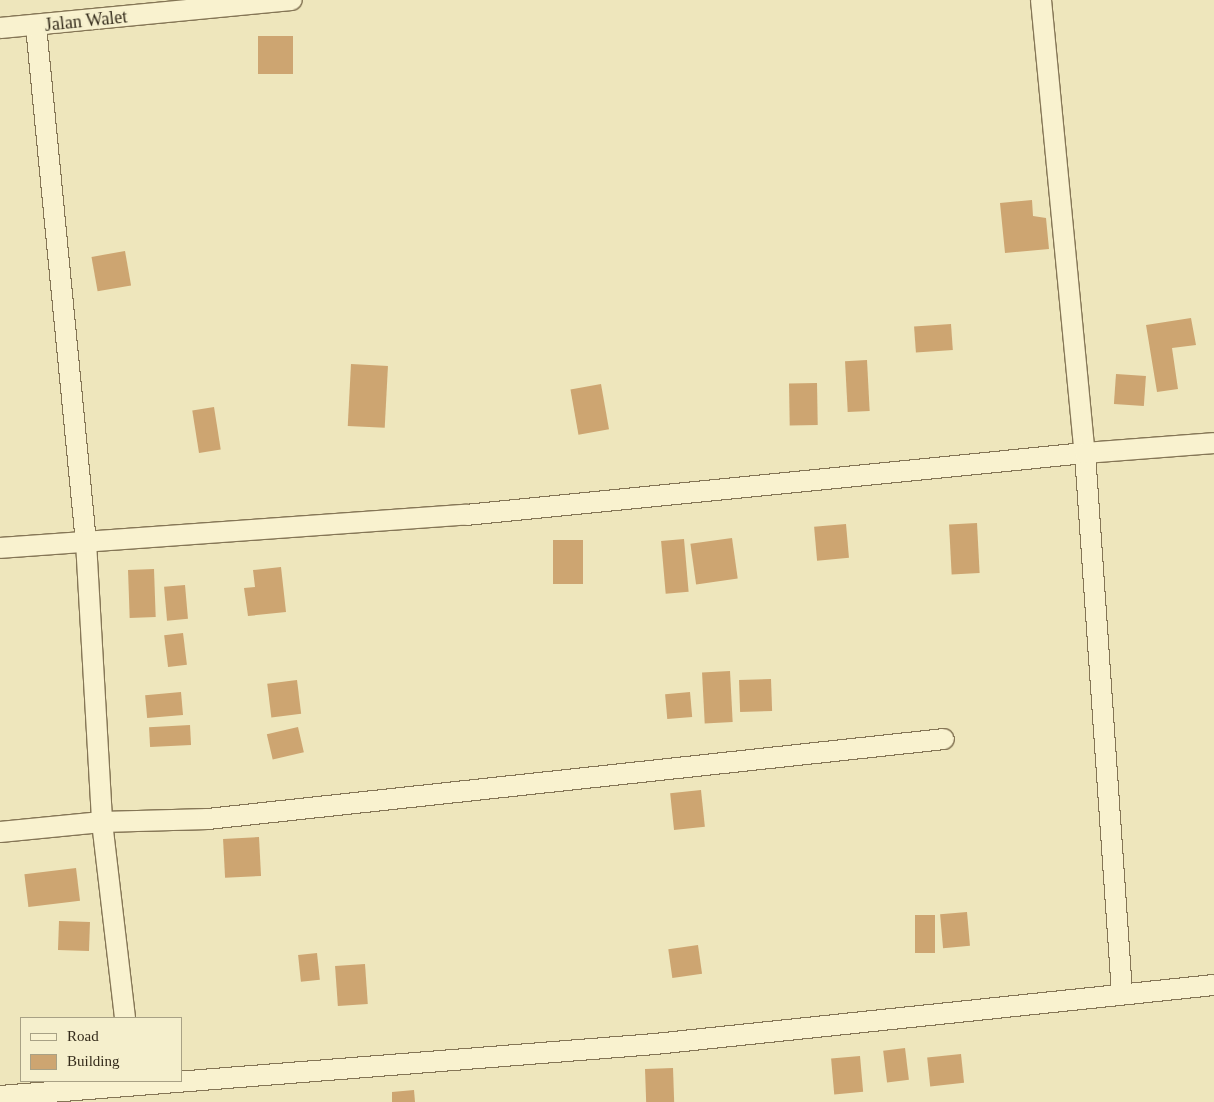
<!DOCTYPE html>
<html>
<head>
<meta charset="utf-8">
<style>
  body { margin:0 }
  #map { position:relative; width:1214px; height:1102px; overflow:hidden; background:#eee6bc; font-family:Georgia,serif }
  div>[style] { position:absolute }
  .building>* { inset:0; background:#cda571; transform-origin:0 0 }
  .roads { filter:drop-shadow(1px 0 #857656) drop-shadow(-1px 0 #857656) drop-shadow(0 1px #857656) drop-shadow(0 -1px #857656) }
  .minor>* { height:20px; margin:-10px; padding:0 10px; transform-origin:10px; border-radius:10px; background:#f9f2cf }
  span { translate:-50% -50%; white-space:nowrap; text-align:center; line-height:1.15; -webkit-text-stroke:5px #f5efcc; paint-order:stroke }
  .street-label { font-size:18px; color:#342b1b }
  .legend { position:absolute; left:20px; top:1017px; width:162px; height:65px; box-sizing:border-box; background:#f5efcc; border:1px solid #a8a185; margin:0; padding:6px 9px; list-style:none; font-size:15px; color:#342b1b }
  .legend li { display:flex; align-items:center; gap:10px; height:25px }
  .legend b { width:25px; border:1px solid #a8a185 }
</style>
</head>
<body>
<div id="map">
  <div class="building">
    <i style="left:258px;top:36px;width:35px;height:38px"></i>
    <i style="clip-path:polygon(1032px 200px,1033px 216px,1046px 218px,1049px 249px,1005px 253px,1000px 203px)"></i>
    <i style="left:125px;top:251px;width:35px;height:34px;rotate:80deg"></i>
    <i style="clip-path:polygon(1191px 318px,1196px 345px,1172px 348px,1178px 389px,1157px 392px,1146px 325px)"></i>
    <i style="left:951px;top:324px;width:26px;height:37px;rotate:86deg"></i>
    <i style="left:867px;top:360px;width:51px;height:22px;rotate:87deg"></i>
    <i style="left:351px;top:364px;width:37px;height:62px;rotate:3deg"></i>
    <i style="left:1116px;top:374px;width:30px;height:30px;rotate:4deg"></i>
    <i style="left:817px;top:383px;width:42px;height:28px;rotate:89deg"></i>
    <i style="left:601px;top:384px;width:46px;height:31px;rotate:80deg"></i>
    <i style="left:214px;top:407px;width:43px;height:22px;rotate:81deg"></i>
    <i style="left:977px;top:523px;width:50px;height:28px;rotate:87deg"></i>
    <i style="left:846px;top:524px;width:34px;height:32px;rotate:85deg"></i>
    <i style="left:732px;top:538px;width:41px;height:42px;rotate:82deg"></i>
    <i style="left:684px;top:539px;width:53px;height:23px;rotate:85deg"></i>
    <i style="left:553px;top:540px;width:30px;height:44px"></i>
    <i style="clip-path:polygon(281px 567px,286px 612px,248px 616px,244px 588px,255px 587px,253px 570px)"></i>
    <i style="left:154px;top:569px;width:48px;height:26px;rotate:88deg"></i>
    <i style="left:185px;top:585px;width:34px;height:21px;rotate:85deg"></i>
    <i style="left:183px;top:633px;width:32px;height:19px;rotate:83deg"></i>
    <i style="left:730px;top:671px;width:51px;height:28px;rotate:87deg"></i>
    <i style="left:771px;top:679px;width:32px;height:32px;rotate:88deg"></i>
    <i style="left:297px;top:680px;width:34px;height:30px;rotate:83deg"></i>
    <i style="left:181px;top:692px;width:23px;height:36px;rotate:85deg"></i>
    <i style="left:690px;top:692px;width:25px;height:25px;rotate:85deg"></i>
    <i style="left:190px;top:725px;width:20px;height:41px;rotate:87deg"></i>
    <i style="left:298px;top:727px;width:26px;height:32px;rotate:77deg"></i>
    <i style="left:701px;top:790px;width:37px;height:31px;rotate:84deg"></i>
    <i style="left:259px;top:837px;width:39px;height:36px;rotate:87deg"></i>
    <i style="left:76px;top:868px;width:33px;height:52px;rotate:83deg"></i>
    <i style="left:967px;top:912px;width:34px;height:27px;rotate:85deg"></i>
    <i style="left:915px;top:915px;width:20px;height:38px"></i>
    <i style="left:59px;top:921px;width:31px;height:29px;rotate:2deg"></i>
    <i style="left:698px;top:945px;width:29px;height:30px;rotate:82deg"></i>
    <i style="left:317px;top:953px;width:27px;height:19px;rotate:84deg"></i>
    <i style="left:365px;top:964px;width:40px;height:30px;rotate:86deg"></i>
    <i style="left:905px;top:1048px;width:32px;height:22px;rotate:83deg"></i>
    <i style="left:961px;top:1054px;width:29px;height:34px;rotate:84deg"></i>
    <i style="left:860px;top:1056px;width:36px;height:29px;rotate:85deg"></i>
    <i style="left:673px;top:1068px;width:34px;height:28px;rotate:88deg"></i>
    <i style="clip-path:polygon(414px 1090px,415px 1102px,392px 1102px,392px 1092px)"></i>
  </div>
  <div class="roads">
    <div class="minor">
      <i style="left:1041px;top:0;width:455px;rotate:84.5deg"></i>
      <i style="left:1085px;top:453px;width:541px;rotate:86.08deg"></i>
      <i style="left:36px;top:26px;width:518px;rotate:84.47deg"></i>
      <i style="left:86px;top:542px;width:280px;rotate:86.7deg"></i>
      <i style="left:102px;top:822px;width:197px;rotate:83.3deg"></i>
      <i style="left:0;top:28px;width:293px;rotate:-5.5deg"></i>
      <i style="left:0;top:548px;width:467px;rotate:-4.1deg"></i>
      <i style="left:466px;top:515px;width:622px;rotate:-5.72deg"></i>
      <i style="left:1085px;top:453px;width:129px;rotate:-4.4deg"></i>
      <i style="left:0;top:832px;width:102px;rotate:-5.6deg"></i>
      <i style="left:102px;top:822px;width:106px;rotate:-1.6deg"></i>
      <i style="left:208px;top:819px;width:740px;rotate:-6.2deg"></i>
      <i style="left:0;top:1096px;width:657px;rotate:-4.54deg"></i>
      <i style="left:655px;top:1044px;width:562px;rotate:-6.03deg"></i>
    </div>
  </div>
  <div class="street-label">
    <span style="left:86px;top:21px;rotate:-6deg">Jalan Walet</span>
  </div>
  <ul class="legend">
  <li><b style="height:6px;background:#f9f2cf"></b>Road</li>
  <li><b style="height:14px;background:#cda571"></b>Building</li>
  </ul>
</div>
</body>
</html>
